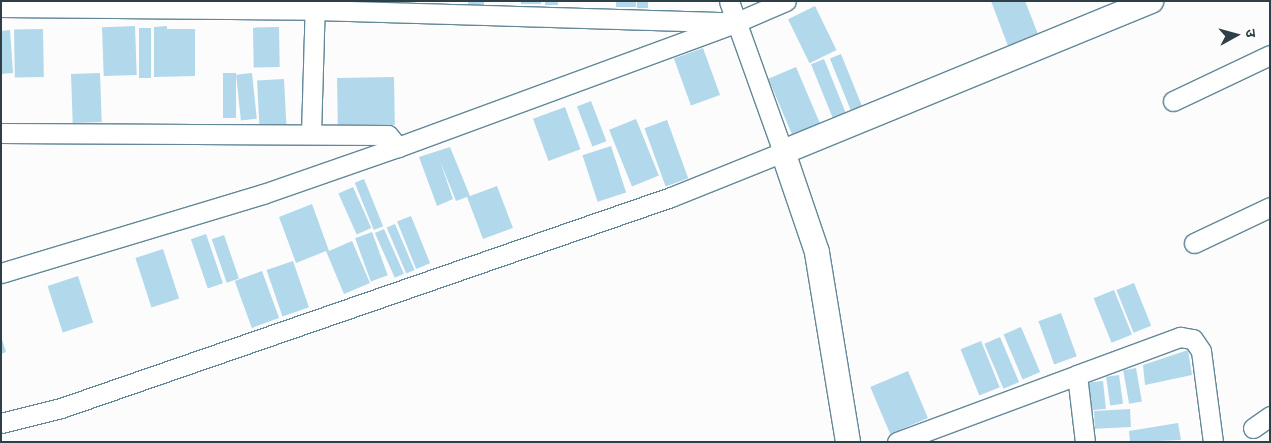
<!DOCTYPE html>
<html>
<head>
<meta charset="utf-8">
<style>
  body { margin:0 }
  #map { position:relative; width:1271px; height:443px; overflow:hidden; background:#fcfcfc; font-family:"Asap Condensed","Noto Sans Devanagari",sans-serif }
  div>[style] { position:absolute }
  .building>* { inset:0; background:#b1d8eb; transform-origin:0 0 }
  .roads { filter:drop-shadow(1px 0 #638899) drop-shadow(-1px 0 #638899) drop-shadow(0 1px #638899) drop-shadow(0 -1px #638899) }
  .minor>* { height:19px; margin:-9.5px; padding:0 9.5px; transform-origin:9.5px; border-radius:9.5px; background:#fff }
  .tertiary>* { height:24px; margin:-12px; padding:0 12px; transform-origin:12px; border-radius:12px; background:#fff }
  span { translate:-50% -50%; white-space:nowrap; text-align:center; line-height:1.15; -webkit-text-stroke:4.5px #fff; paint-order:stroke }
  .frame { position:absolute; inset:0; border:2px solid #2f3f47; pointer-events:none }
  .north { position:absolute; left:1211px; top:10px; width:50px; height:50px; -webkit-text-stroke:4px #fff; paint-order:stroke; rotate:83deg; font-size:14px; font-weight:700; line-height:20px; text-align:center; color:#2f3f47 }
  .north::after { content:''; display:block; margin:auto; width:18px; height:22px; background:#2f3f47; clip-path:polygon(50% 0,100% 100%,50% 72%,0 100%) }
</style>
</head>
<body>
<div id="map">
  <div class="building">
    <i style="clip-path:polygon(468px 1px,484px 1px,484px 5px,468px 6px)"></i>
    <i style="left:521px;top:1px;width:20px;height:3px"></i>
    <i style="left:545px;top:1px;width:13px;height:4px"></i>
    <i style="left:616px;top:1px;width:20px;height:6px"></i>
    <i style="left:637px;top:1px;width:11px;height:7px"></i>
    <i style="clip-path:polygon(991px 1px,1025px 1px,1038px 34px,1008px 46px)"></i>
    <i style="left:815px;top:6px;width:49px;height:30px;rotate:64deg"></i>
    <i style="left:135px;top:26px;width:49px;height:33px;rotate:88deg"></i>
    <i style="clip-path:polygon(167px 26px,167px 29px,195px 29px,195px 76px,154px 77px,154px 27px)"></i>
    <i style="left:279px;top:27px;width:40px;height:26px;rotate:89deg"></i>
    <i style="left:139px;top:28px;width:12px;height:50px"></i>
    <i style="left:43px;top:29px;width:48px;height:29px;rotate:89deg"></i>
    <i style="clip-path:polygon(10px 30px,13px 73px,1px 74px,1px 31px)"></i>
    <i style="left:703px;top:48px;width:50px;height:31px;rotate:70deg"></i>
    <i style="left:841px;top:54px;width:59px;height:12px;rotate:68deg"></i>
    <i style="left:824px;top:59px;width:58px;height:14px;rotate:68deg"></i>
    <i style="left:796px;top:67px;width:62px;height:30px;rotate:67deg"></i>
    <i style="left:100px;top:73px;width:49px;height:29px;rotate:88deg"></i>
    <i style="left:223px;top:73px;width:13px;height:45px"></i>
    <i style="left:252px;top:73px;width:46px;height:16px;rotate:84deg"></i>
    <i style="left:394px;top:77px;width:48px;height:57px;rotate:89deg"></i>
    <i style="left:284px;top:79px;width:45px;height:27px;rotate:87deg"></i>
    <i style="left:591px;top:101px;width:43px;height:15px;rotate:69deg"></i>
    <i style="left:565px;top:107px;width:45px;height:34px;rotate:70deg"></i>
    <i style="left:636px;top:119px;width:61px;height:29px;rotate:68deg"></i>
    <i style="left:667px;top:120px;width:62px;height:24px;rotate:70deg"></i>
    <i style="left:611px;top:146px;width:49px;height:30px;rotate:72deg"></i>
    <i style="clip-path:polygon(450px 147px,470px 196px,497px 186px,513px 228px,483px 239px,467px 197px,456px 201px,440px 161px,453px 199px,437px 206px,419px 157px)"></i>
    <i style="left:364px;top:179px;width:51px;height:10px;rotate:68deg"></i>
    <i style="left:353px;top:187px;width:45px;height:16px;rotate:66deg"></i>
    <i style="clip-path:polygon(312px 204px,329px 251px,352px 241px,370px 283px,344px 294px,326px 251px,296px 263px,279px 217px)"></i>
    <i style="left:411px;top:216px;width:51px;height:15px;rotate:68deg"></i>
    <i style="left:395px;top:224px;width:50px;height:9px;rotate:67deg"></i>
    <i style="left:384px;top:229px;width:49px;height:10px;rotate:66deg"></i>
    <i style="left:372px;top:232px;width:46px;height:18px;rotate:70deg"></i>
    <i style="left:206px;top:234px;width:52px;height:16px;rotate:71deg"></i>
    <i style="left:224px;top:235px;width:46px;height:13px;rotate:71deg"></i>
    <i style="left:163px;top:249px;width:52px;height:29px;rotate:72deg"></i>
    <i style="left:293px;top:261px;width:49px;height:28px;rotate:71deg"></i>
    <i style="left:262px;top:271px;width:50px;height:29px;rotate:70deg"></i>
    <i style="left:78px;top:276px;width:49px;height:32px;rotate:72deg"></i>
    <i style="left:1134px;top:283px;width:46px;height:19px;rotate:68deg"></i>
    <i style="left:1114px;top:290px;width:48px;height:22px;rotate:68deg"></i>
    <i style="left:1061px;top:313px;width:46px;height:24px;rotate:70deg"></i>
    <i style="left:1021px;top:327px;width:49px;height:19px;rotate:67deg"></i>
    <i style="clip-path:polygon(1px 336px,6px 352px,1px 354px)"></i>
    <i style="left:1000px;top:337px;width:49px;height:17px;rotate:67deg"></i>
    <i style="left:981px;top:341px;width:50px;height:22px;rotate:68deg"></i>
    <i style="clip-path:polygon(1188px 350px,1192px 375px,1145px 385px,1143px 365px)"></i>
    <i style="left:1136px;top:368px;width:34px;height:13px;rotate:80deg"></i>
    <i style="left:908px;top:371px;width:51px;height:41px;rotate:67deg"></i>
    <i style="left:1119px;top:375px;width:29px;height:13px;rotate:82deg"></i>
    <i style="left:1103px;top:381px;width:28px;height:16px;rotate:84deg"></i>
    <i style="left:1130px;top:409px;width:18px;height:36px;rotate:87deg"></i>
    <i style="clip-path:polygon(1178px 423px,1181px 440px,1130px 442px,1129px 431px)"></i>
  </div>
  <div class="roads">
    <div class="minor">
      <i style="left:1px;top:7px;width:314px;rotate:0.5deg"></i>
      <i style="left:315px;top:10px;width:412px;rotate:1.7deg"></i>
      <i style="left:1173px;top:101px;width:107px;rotate:-25.4deg"></i>
      <i style="left:1px;top:133px;width:387px;rotate:0.3deg"></i>
      <i style="left:388px;top:135px;width:16px;rotate:50deg"></i>
      <i style="left:311px;top:134px;width:133px;rotate:-88.3deg"></i>
      <i style="left:1194px;top:243px;width:84px;rotate:-25.3deg"></i>
      <i style="left:1px;top:273px;width:274px;rotate:-16.8deg"></i>
      <i style="left:263px;top:194px;width:143px;rotate:-19.2deg"></i>
      <i style="left:398px;top:147px;width:361px;rotate:-20.2deg"></i>
      <i style="left:737px;top:22px;width:53px;rotate:-23.2deg"></i>
      <i style="left:1077px;top:375px;width:110px;rotate:-20.3deg"></i>
      <i style="left:1180px;top:337px;width:13px;rotate:9deg"></i>
      <i style="left:1193px;top:339px;width:14px;rotate:56deg"></i>
      <i style="left:1201px;top:351px;width:92px;rotate:82.5deg"></i>
      <i style="left:1px;top:423px;width:62px;rotate:-14deg"></i>
      <i style="left:61px;top:408px;width:645px;rotate:-19.08deg"></i>
      <i style="left:671px;top:197px;width:121px;rotate:-21.9deg"></i>
      <i style="left:783px;top:152px;width:160px;rotate:-109.7deg"></i>
      <i style="left:1253px;top:428px;width:21px;rotate:-35deg"></i>
      <i style="left:897px;top:442px;width:192px;rotate:-20.4deg"></i>
      <i style="left:1077px;top:375px;width:67px;rotate:83.2deg"></i>
    </div>
    <div class="tertiary">
      <i style="left:848px;top:442px;width:193px;rotate:-99.3deg"></i>
      <i style="left:817px;top:252px;width:106px;rotate:-108.8deg"></i>
      <i style="left:783px;top:152px;width:398px;rotate:-22.3deg"></i>
    </div>
  </div>
  <div class="frame"></div>
  <div class="north">उ</div>
</div>
</body>
</html>
